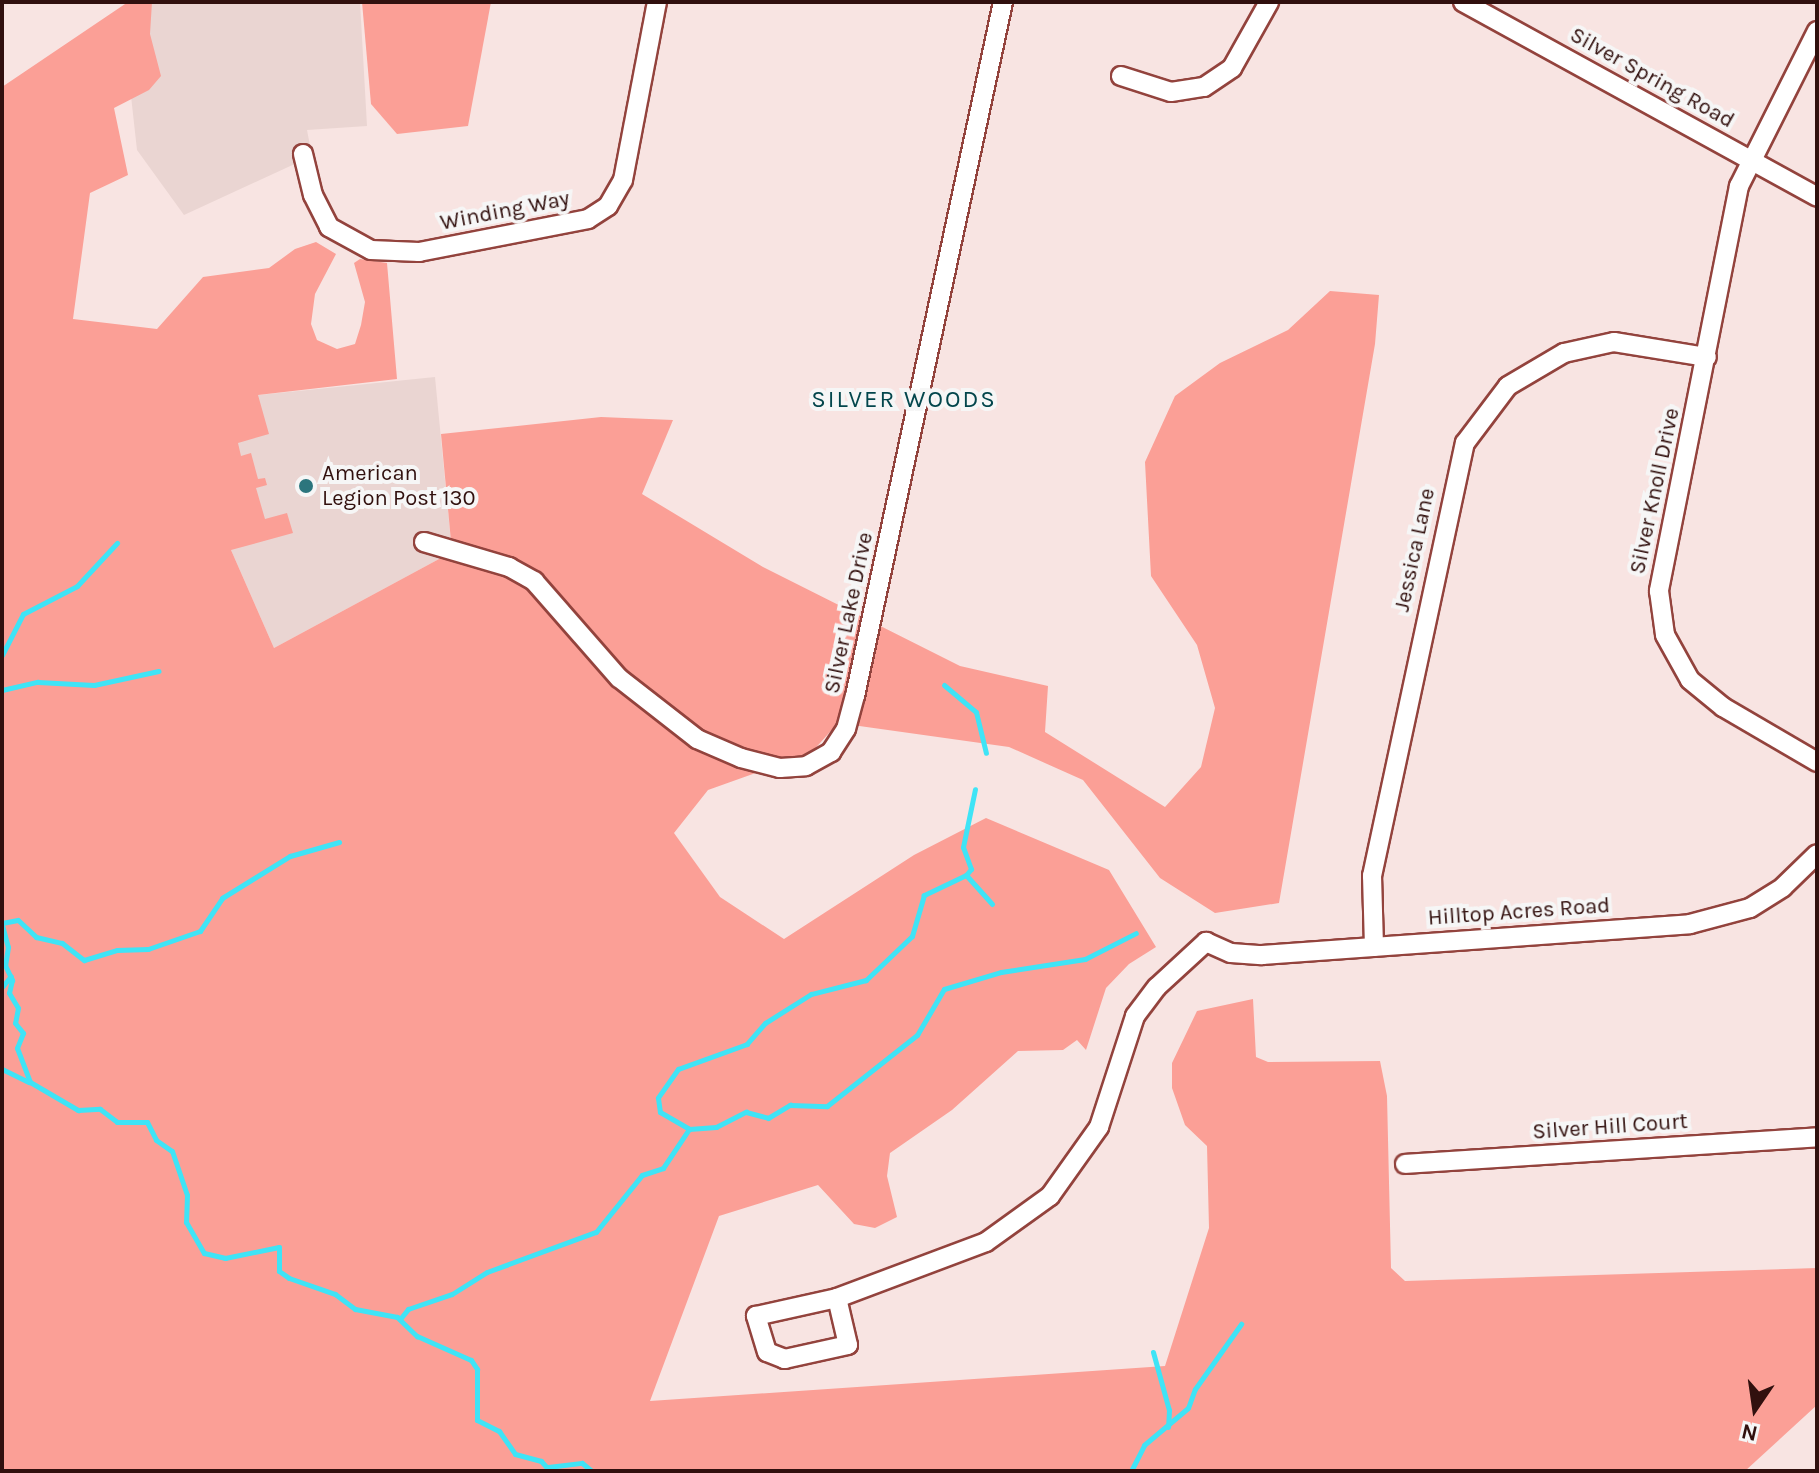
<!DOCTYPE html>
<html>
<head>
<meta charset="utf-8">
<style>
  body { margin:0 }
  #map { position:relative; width:1819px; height:1473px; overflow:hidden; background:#f8e4e2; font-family:Karla,sans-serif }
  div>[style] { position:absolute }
  .built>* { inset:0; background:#ead5d2 }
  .green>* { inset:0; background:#fb9f96 }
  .stream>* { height:5px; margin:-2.5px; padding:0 2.5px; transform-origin:2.5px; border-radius:2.5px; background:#3fe4f6 }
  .roads { filter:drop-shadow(2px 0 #93433d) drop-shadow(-2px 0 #93433d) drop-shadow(0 2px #93433d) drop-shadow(0 -2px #93433d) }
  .minor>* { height:18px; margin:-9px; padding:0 9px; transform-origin:9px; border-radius:9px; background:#fff }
  .dots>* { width:22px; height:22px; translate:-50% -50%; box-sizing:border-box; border:4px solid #f6f6f6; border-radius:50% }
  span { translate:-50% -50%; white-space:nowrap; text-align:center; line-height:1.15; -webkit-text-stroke:8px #f6f6f6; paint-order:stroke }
  .street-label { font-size:22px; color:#31100e }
  .poi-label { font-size:22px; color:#31100e }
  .left { translate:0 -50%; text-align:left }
  .neighbourhood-label { font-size:24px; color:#03464c; letter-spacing:2px }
  .frame { position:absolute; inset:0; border:4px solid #31100e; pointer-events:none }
  .north { position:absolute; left:1715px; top:1369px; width:80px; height:80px; -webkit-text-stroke:6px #f6f6f6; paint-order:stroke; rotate:193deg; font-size:22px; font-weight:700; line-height:32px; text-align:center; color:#31100e }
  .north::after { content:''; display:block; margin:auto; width:28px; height:36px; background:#31100e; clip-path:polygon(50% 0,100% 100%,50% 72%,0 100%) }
</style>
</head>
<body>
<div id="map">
  <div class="built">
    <i style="clip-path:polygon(148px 2px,360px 2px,367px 126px,307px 130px,312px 156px,184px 215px,137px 150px,128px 69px)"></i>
    <i style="clip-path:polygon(435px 377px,452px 552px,274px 648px,231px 550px,201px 401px)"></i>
  </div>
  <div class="green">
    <i style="clip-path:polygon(128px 2px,152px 2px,150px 34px,161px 76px,149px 90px,114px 108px,128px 175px,90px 193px,73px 319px,157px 329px,203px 277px,269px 268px,295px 249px,316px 242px,336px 254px,315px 294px,311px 324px,317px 340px,337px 349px,355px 344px,361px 325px,365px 302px,354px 263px,360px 259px,387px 263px,397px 379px,258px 395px,269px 434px,238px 443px,241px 456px,251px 453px,258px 479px,265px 478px,267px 485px,256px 488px,265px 519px,287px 513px,293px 533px,231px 550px,274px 648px,452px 552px,441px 434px,601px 417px,673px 420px,642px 494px,763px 567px,960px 666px,1048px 686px,1045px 732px,1165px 807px,1201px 767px,1215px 708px,1197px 645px,1151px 576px,1145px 462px,1175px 396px,1220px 363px,1288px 330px,1330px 291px,1379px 295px,1375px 344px,1279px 903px,1215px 913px,1160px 878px,1083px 780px,1009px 747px,838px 723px,811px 753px,708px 790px,674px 833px,720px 897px,784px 939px,914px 855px,986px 818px,1109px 870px,1156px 947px,1129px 964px,1106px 988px,1086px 1050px,1077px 1040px,1063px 1050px,1018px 1051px,952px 1110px,890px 1153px,887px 1176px,897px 1217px,875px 1228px,854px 1224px,818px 1185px,719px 1216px,650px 1401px,1165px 1366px,1209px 1228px,1207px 1146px,1185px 1125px,1172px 1088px,1172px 1063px,1197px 1011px,1253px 999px,1256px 1057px,1268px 1062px,1380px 1061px,1387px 1096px,1391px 1268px,1405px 1281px,1817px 1268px,1817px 1405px,1745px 1471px,2px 1471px,2px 87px)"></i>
    <i style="clip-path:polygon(362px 2px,491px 2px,468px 126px,397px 134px,371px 104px)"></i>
  </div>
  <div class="stream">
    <i style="left:2px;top:655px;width:46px;rotate:-62.9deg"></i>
    <i style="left:23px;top:614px;width:61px;rotate:-27.4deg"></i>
    <i style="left:77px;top:586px;width:59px;rotate:-47.1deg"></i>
    <i style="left:944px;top:685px;width:42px;rotate:40.2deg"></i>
    <i style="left:976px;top:712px;width:42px;rotate:76.3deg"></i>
    <i style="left:2px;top:690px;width:37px;rotate:-13deg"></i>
    <i style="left:38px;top:682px;width:56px;rotate:3.1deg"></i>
    <i style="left:94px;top:685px;width:66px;rotate:-12.2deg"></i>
    <i style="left:966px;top:875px;width:47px;rotate:154.5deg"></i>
    <i style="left:924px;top:895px;width:43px;rotate:106.3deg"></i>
    <i style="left:912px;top:936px;width:64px;rotate:136.3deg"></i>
    <i style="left:866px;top:980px;width:57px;rotate:165.7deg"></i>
    <i style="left:811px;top:994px;width:54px;rotate:147.8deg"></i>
    <i style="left:765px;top:1023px;width:28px;rotate:131deg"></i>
    <i style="left:747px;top:1044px;width:73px;rotate:160.1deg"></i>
    <i style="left:678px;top:1069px;width:35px;rotate:125deg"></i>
    <i style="left:658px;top:1098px;width:14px;rotate:82deg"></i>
    <i style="left:660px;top:1112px;width:34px;rotate:30deg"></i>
    <i style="left:689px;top:1129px;width:27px;rotate:-4deg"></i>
    <i style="left:716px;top:1127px;width:34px;rotate:-27deg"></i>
    <i style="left:746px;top:1112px;width:23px;rotate:15deg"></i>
    <i style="left:768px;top:1118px;width:26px;rotate:-31deg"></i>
    <i style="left:790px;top:1105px;width:37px;rotate:2deg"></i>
    <i style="left:827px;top:1106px;width:115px;rotate:-38.3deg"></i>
    <i style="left:917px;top:1035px;width:53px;rotate:-59.6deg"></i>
    <i style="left:944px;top:989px;width:59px;rotate:-16.6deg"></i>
    <i style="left:1001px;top:972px;width:85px;rotate:-8.8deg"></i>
    <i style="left:1085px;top:959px;width:57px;rotate:-27deg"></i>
    <i style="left:966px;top:875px;width:8px;rotate:-50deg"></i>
    <i style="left:971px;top:869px;width:23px;rotate:-110deg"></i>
    <i style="left:963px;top:847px;width:59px;rotate:-78.3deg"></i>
    <i style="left:966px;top:875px;width:39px;rotate:48deg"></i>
    <i style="left:2px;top:923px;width:16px;rotate:-11deg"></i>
    <i style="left:18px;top:920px;width:25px;rotate:43deg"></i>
    <i style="left:36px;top:937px;width:27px;rotate:13deg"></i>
    <i style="left:62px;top:943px;width:28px;rotate:38deg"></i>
    <i style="left:84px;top:960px;width:34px;rotate:-17deg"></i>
    <i style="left:117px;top:950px;width:31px;rotate:-2deg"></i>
    <i style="left:148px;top:949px;width:55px;rotate:-19.1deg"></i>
    <i style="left:200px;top:931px;width:40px;rotate:-56deg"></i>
    <i style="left:222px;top:898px;width:80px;rotate:-31.7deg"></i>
    <i style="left:290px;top:856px;width:51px;rotate:-15.9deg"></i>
    <i style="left:2px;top:925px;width:23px;rotate:75deg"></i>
    <i style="left:8px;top:947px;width:18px;rotate:99deg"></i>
    <i style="left:5px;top:965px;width:17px;rotate:65deg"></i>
    <i style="left:12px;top:980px;width:13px;rotate:103deg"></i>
    <i style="left:9px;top:993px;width:17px;rotate:59deg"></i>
    <i style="left:18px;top:1008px;width:15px;rotate:101deg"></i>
    <i style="left:15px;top:1023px;width:13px;rotate:51deg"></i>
    <i style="left:23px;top:1033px;width:16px;rotate:112deg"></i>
    <i style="left:17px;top:1048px;width:36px;rotate:69deg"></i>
    <i style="left:30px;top:1082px;width:56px;rotate:30.3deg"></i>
    <i style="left:78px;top:1110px;width:22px;rotate:-3deg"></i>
    <i style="left:100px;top:1109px;width:21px;rotate:37deg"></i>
    <i style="left:117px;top:1122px;width:30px"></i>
    <i style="left:147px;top:1122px;width:20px;rotate:63deg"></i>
    <i style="left:156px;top:1140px;width:19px;rotate:35deg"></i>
    <i style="left:172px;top:1151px;width:46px;rotate:71.2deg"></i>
    <i style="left:187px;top:1195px;width:27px;rotate:92deg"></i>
    <i style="left:186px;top:1222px;width:36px;rotate:60deg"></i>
    <i style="left:204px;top:1253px;width:22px;rotate:13deg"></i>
    <i style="left:225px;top:1258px;width:55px;rotate:-11.5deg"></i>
    <i style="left:279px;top:1247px;width:24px;rotate:90deg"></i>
    <i style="left:279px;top:1271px;width:12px;rotate:35deg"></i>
    <i style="left:289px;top:1278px;width:49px;rotate:19.2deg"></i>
    <i style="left:335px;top:1294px;width:25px;rotate:37deg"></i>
    <i style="left:355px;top:1309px;width:43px;rotate:10.8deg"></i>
    <i style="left:397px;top:1317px;width:28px;rotate:44deg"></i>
    <i style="left:417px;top:1336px;width:59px;rotate:24deg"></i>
    <i style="left:471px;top:1360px;width:11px;rotate:56deg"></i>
    <i style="left:477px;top:1369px;width:51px;rotate:90deg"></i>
    <i style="left:477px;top:1420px;width:25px;rotate:27deg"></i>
    <i style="left:499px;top:1431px;width:28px;rotate:55deg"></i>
    <i style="left:515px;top:1454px;width:27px;rotate:15deg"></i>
    <i style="left:541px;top:1461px;width:13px;rotate:48deg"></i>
    <i style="left:2px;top:987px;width:14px;rotate:-51deg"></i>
    <i style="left:2px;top:1069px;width:30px;rotate:26deg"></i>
    <i style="left:400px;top:1319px;width:13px;rotate:-51deg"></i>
    <i style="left:408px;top:1309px;width:46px;rotate:-18.8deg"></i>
    <i style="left:452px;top:1294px;width:41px;rotate:-32.2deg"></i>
    <i style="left:487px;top:1272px;width:116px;rotate:-20.2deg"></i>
    <i style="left:596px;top:1232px;width:73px;rotate:-51.1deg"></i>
    <i style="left:642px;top:1175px;width:22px;rotate:-18deg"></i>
    <i style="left:663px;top:1168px;width:47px;rotate:-56.3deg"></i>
    <i style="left:1153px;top:1352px;width:60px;rotate:74.6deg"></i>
    <i style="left:1169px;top:1410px;width:17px;rotate:93deg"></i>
    <i style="left:548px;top:1467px;width:34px;rotate:-7deg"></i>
    <i style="left:582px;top:1463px;width:13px;rotate:39deg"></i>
    <i style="left:1131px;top:1471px;width:29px;rotate:-63deg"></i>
    <i style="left:1144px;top:1445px;width:57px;rotate:-40.1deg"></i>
    <i style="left:1188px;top:1408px;width:20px;rotate:-70deg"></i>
    <i style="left:1195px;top:1389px;width:80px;rotate:-54.7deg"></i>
  </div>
  <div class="roads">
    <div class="minor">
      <i style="left:1463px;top:2px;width:404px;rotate:28.8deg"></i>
      <i style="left:1817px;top:31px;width:174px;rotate:116.7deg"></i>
      <i style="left:1739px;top:186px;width:413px;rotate:101.2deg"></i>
      <i style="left:1659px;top:591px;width:44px;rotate:82.2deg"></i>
      <i style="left:1665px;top:635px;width:51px;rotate:60.9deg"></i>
      <i style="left:1690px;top:680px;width:43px;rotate:39.3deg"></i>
      <i style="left:1723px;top:707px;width:109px;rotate:30.3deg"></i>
      <i style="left:1121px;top:76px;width:52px;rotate:17.7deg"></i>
      <i style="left:1171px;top:92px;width:33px;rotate:-9deg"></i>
      <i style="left:1204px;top:87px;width:34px;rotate:-34deg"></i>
      <i style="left:1232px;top:68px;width:76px;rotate:-60.7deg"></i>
      <i style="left:303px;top:154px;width:42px;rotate:76.3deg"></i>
      <i style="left:313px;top:195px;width:36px;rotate:63deg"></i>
      <i style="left:329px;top:227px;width:48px;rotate:28.7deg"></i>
      <i style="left:371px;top:250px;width:48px;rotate:2.4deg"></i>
      <i style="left:419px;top:252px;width:172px;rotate:-11deg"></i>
      <i style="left:588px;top:219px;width:24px;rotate:-33deg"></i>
      <i style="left:608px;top:206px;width:30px;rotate:-60deg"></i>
      <i style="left:623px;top:180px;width:181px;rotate:-79.2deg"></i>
      <i style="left:424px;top:542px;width:89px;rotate:16.4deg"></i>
      <i style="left:509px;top:567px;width:29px;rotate:29deg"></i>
      <i style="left:534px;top:581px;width:129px;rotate:48.8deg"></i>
      <i style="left:619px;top:678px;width:99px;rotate:38deg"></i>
      <i style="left:697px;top:739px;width:48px;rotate:23.4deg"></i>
      <i style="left:741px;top:758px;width:40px;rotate:14.4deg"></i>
      <i style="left:780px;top:768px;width:26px;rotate:-4deg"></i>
      <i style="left:806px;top:766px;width:29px;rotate:-29deg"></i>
      <i style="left:831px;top:752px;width:27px;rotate:-57deg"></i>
      <i style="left:846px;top:729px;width:34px;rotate:-75deg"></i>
      <i style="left:855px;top:696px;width:710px;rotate:-77.96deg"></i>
      <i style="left:1374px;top:947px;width:71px;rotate:-91.6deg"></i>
      <i style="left:1372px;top:876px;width:443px;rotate:-77.9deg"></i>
      <i style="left:1465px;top:443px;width:71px;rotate:-53deg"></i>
      <i style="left:1508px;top:386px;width:65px;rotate:-30.5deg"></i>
      <i style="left:1564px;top:353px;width:51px;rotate:-12.4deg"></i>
      <i style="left:1614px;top:342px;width:94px;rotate:9.2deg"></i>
      <i style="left:1405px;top:1164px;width:413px;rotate:-3.7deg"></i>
      <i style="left:837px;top:1298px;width:159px;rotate:-20.6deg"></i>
      <i style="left:986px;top:1242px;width:79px;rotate:-35.7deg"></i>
      <i style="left:1050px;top:1196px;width:85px;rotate:-54.6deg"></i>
      <i style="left:1099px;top:1127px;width:117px;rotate:-72deg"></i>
      <i style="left:1135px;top:1016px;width:36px;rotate:-53deg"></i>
      <i style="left:1157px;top:987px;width:67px;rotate:-42.6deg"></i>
      <i style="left:1206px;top:942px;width:27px;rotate:24deg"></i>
      <i style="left:1231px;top:953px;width:31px;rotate:4deg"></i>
      <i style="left:1262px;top:955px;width:429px;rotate:-4.1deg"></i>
      <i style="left:1690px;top:924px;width:62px;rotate:-14.9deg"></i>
      <i style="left:1750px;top:908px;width:39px;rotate:-32deg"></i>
      <i style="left:1783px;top:887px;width:47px;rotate:-44.1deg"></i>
      <i style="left:837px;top:1298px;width:48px;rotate:76.8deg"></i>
      <i style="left:848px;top:1345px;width:65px;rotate:167.5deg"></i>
      <i style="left:785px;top:1359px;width:19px;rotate:-159deg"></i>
      <i style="left:767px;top:1352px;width:38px;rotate:-107deg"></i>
      <i style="left:756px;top:1316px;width:83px;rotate:-12.5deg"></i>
    </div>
  </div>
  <div class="dots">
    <i style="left:306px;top:486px;background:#2c757d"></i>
  </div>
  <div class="street-label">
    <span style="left:1652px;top:78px;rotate:29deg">Silver Spring Road</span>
    <span style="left:505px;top:211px;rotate:-11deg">Winding Way</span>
    <span style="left:1655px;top:491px;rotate:-78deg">Silver Knoll Drive</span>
    <span style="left:1415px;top:550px;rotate:-78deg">Jessica Lane</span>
    <span style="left:849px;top:613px;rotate:-78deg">Silver Lake Drive</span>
    <span style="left:1519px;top:912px;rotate:-4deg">Hilltop Acres Road</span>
    <span style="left:1610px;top:1127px;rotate:-4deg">Silver Hill Court</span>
  </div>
  <div class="poi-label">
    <span class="left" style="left:322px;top:486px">American<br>Legion Post 130</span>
  </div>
  <div class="neighbourhood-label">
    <span style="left:904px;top:400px">SILVER WOODS</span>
  </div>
  <div class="frame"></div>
  <div class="north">N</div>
</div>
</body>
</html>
